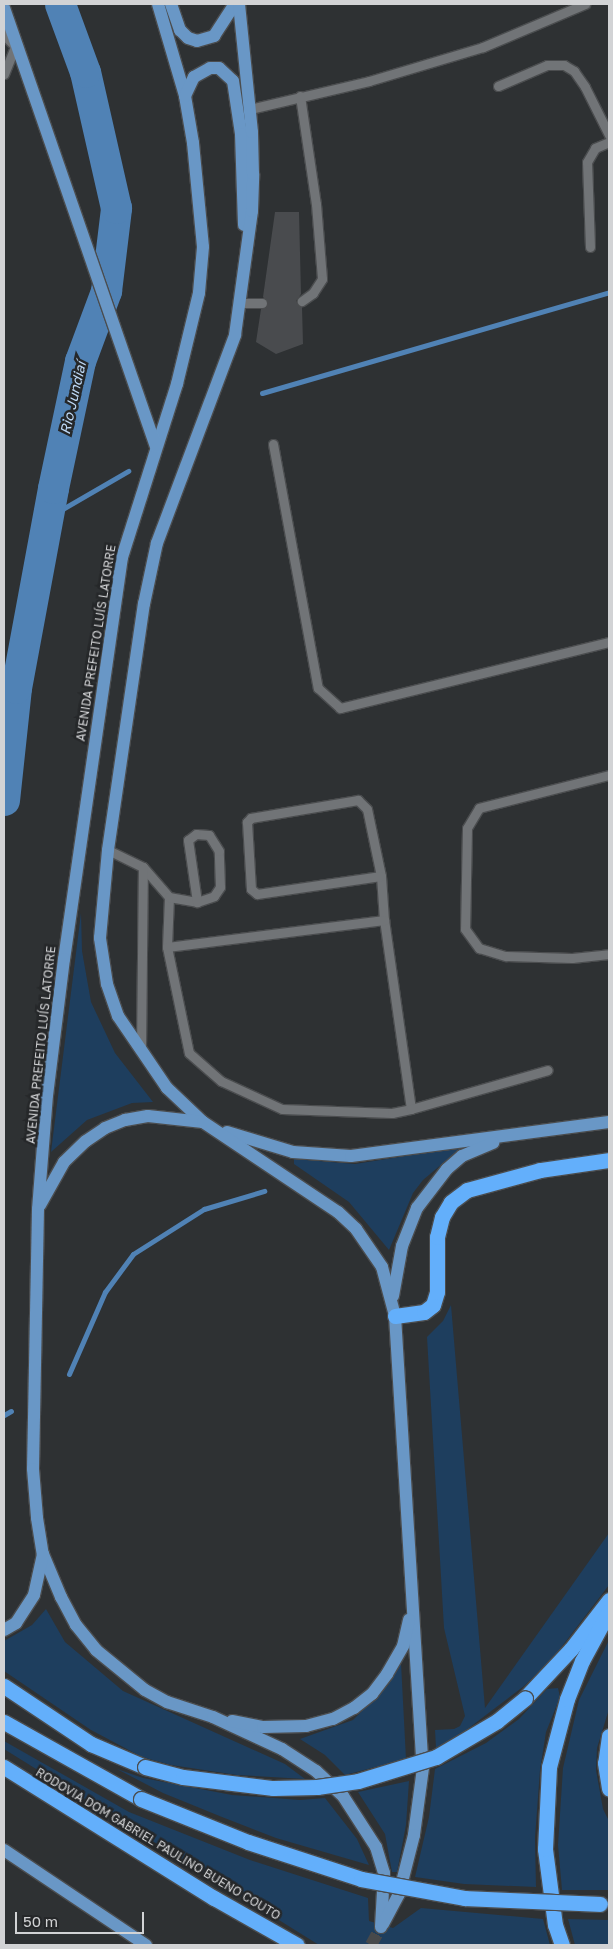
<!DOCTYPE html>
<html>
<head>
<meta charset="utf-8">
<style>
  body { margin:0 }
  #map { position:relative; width:613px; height:1949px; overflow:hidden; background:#2e3133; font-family:"Golos Text",sans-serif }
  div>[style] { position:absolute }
  .green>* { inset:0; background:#1e3e5e }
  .stream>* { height:5px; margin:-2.5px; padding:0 2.5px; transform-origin:2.5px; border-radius:2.5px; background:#5082b5 }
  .river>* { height:31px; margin:-15.5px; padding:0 15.5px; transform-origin:15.5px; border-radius:15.5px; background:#5082b5 }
  .building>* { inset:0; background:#494b4e }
  .primary-tunnel>* { height:12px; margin-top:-6px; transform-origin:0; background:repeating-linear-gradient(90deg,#47494b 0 12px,transparent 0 18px) }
  .roads { filter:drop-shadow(1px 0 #4b4d4f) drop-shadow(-1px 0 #4b4d4f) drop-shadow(0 1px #4b4d4f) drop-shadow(0 -1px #4b4d4f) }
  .lane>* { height:9px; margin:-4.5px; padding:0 4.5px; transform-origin:4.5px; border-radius:4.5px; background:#717477 }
  .street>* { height:12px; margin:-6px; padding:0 6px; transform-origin:6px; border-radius:6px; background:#717477 }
  .primary>* { height:12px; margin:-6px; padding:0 6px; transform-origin:6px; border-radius:6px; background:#6997c6 }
  .highway>* { height:15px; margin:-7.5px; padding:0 7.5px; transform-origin:7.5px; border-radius:7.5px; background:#63affb }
  .bridges { filter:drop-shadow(1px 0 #4b4d4f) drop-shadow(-1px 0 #4b4d4f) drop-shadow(0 1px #4b4d4f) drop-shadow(0 -1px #4b4d4f) }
  .highway-bridge>* { height:15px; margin:-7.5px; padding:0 7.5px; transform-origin:7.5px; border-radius:7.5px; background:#63affb }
  span { translate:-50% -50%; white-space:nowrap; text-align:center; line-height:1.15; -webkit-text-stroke:5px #252729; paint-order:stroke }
  .street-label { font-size:12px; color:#d2d3d5 }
  .water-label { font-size:14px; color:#bed9f6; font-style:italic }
  .frame { position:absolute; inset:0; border:5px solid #d2d3d5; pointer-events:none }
  .scale { position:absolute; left:15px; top:1912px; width:129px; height:22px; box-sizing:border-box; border:2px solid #d2d3d5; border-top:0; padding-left:6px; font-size:15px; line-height:18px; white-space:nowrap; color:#d2d3d5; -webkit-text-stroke:4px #252729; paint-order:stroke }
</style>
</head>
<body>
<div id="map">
  <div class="green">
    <i style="clip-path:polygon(81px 913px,82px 951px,91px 1002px,115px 1053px,153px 1102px,132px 1103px,87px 1120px,51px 1152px)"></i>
    <i style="clip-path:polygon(462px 1147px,423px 1180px,413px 1193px,389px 1250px,349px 1202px,294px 1164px,294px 1159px,355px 1164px)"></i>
    <i style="clip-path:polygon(451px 1305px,485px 1708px,609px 1533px,609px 1585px,553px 1658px,524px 1686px,457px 1737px,436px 1748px,435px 1730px,454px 1729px,460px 1726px,465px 1716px,444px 1628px,427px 1337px,443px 1321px)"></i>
    <i style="clip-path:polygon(46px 1609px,65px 1642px,123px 1691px,285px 1764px,305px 1779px,237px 1775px,171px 1765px,142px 1757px,91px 1730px,4px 1671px,4px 1641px,32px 1625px)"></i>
    <i style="clip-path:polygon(609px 1640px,609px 1709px,597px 1748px,596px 1770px,603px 1809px,609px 1821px,609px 1890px,562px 1890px,558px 1845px,563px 1768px,579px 1700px)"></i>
    <i style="clip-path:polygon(401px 1663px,406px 1759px,345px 1775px,325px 1755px,300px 1739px,353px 1720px,388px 1685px)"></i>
    <i style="clip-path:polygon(558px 1688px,560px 1697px,546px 1732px,540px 1770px,535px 1838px,536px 1887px,464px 1884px,415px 1877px,429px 1817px,435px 1769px,486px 1743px,519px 1719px,547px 1689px)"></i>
    <i style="clip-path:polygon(4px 1741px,129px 1812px,250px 1860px,368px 1898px,369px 1921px,393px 1928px,421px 1908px,543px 1919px,550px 1945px,319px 1945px,4px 1749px)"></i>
    <i style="clip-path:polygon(117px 1769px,143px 1778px,232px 1795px,300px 1800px,325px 1798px,357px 1839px,369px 1865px,276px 1838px,222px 1817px,163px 1793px)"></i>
    <i style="clip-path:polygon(409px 1781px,406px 1825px,397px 1872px,392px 1872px,385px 1834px,358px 1792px)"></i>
    <i style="clip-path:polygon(568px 1919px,609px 1920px,609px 1945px,575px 1945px)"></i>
  </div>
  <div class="stream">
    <i style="left:262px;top:393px;width:361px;rotate:-16.2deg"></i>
    <i style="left:47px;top:518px;width:94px;rotate:-30.1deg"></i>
    <i style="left:69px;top:1374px;width:90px;rotate:-66.3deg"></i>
    <i style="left:105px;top:1292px;width:47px;rotate:-53.6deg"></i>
    <i style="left:133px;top:1254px;width:84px;rotate:-32.4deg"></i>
    <i style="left:204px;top:1209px;width:63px;rotate:-16.7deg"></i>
    <i style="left:4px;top:1415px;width:8px;rotate:-30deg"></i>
  </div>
  <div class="river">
    <i style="left:4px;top:800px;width:113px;rotate:-83.9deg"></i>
    <i style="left:16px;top:688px;width:203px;rotate:-79.5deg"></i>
    <i style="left:53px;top:488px;width:130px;rotate:-78deg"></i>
    <i style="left:80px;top:361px;width:75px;rotate:-69.6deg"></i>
    <i style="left:106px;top:291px;width:84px;rotate:-83.1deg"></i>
    <i style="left:116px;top:208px;width:139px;rotate:-102.8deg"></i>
    <i style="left:85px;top:72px;width:72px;rotate:-110.2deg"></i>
  </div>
  <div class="building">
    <i style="clip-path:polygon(275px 212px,299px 212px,301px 294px,296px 301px,302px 307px,303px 344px,276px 354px,256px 342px,261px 309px,268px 303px,263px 297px)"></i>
  </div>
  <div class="primary-tunnel">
    <i style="left:371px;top:1945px;width:21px;rotate:-61deg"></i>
  </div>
  <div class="roads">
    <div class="lane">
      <i style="left:4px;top:74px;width:31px;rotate:-68deg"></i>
      <i style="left:498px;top:86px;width:53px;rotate:-23.2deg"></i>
      <i style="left:547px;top:65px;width:17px"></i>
      <i style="left:564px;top:65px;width:12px;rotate:31deg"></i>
      <i style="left:574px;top:71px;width:19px;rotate:55deg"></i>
      <i style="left:585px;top:87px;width:54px;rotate:63.4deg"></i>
      <i style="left:300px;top:96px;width:109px;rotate:81.6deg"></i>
      <i style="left:316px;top:204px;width:75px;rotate:85.4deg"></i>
      <i style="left:322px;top:279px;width:17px;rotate:123deg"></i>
      <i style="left:313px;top:293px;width:14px;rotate:144deg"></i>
      <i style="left:250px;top:109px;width:122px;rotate:-13.2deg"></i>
      <i style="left:369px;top:81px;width:119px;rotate:-16.6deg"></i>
      <i style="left:483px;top:47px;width:111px;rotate:-22.9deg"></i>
      <i style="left:590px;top:247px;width:85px;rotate:-92deg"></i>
      <i style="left:587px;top:162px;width:16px;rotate:-60deg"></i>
      <i style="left:595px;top:148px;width:15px;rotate:-23deg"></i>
      <i style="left:239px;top:303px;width:23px"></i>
      <i style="left:273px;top:444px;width:248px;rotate:79.6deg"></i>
      <i style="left:318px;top:688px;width:30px;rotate:42deg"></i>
      <i style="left:340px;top:708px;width:277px;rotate:-13.8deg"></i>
      <i style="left:609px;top:775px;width:134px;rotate:165.8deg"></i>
      <i style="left:479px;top:808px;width:23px;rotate:121deg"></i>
      <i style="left:467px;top:828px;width:101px;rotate:91.1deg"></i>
      <i style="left:465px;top:929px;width:24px;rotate:54deg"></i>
      <i style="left:479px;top:948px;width:28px;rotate:17deg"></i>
      <i style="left:506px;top:956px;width:66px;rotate:1.7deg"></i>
      <i style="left:572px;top:958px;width:37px;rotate:-6deg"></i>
      <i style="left:108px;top:850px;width:39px;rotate:26deg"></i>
      <i style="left:143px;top:867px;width:40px;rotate:49deg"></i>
      <i style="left:169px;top:897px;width:50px;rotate:92.3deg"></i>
      <i style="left:167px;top:947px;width:108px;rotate:78.3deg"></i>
      <i style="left:189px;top:1053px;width:43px;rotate:41.2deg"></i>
      <i style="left:221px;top:1081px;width:67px;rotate:24.7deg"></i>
      <i style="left:282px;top:1109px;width:110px;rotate:2.1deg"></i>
      <i style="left:392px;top:1113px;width:19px;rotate:-12deg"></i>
      <i style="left:411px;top:1109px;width:191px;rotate:-98.1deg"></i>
      <i style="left:384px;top:920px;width:44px;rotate:-93.9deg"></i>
      <i style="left:381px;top:876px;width:68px;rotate:-101.8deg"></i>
      <i style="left:367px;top:809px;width:13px;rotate:-135deg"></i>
      <i style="left:358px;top:800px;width:109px;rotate:170.5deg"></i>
      <i style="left:251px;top:818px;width:6px;rotate:135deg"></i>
      <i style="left:247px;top:822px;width:67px;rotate:86.6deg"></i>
      <i style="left:251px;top:889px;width:8px;rotate:40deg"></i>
      <i style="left:257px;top:894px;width:125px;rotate:-8.3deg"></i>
      <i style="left:169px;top:897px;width:28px;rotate:10deg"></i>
      <i style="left:197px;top:902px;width:18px;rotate:-19deg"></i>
      <i style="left:214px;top:896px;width:11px;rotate:-56deg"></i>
      <i style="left:220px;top:887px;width:36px;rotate:-92deg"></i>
      <i style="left:219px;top:851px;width:19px;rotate:-122deg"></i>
      <i style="left:209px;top:835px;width:13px;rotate:-176deg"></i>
      <i style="left:196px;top:834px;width:10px;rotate:143deg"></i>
      <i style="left:188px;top:840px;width:63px;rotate:81.7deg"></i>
      <i style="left:167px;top:947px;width:219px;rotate:-7.1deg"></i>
      <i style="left:141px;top:1051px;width:184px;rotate:-89.4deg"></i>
      <i style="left:411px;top:1109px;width:142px;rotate:-15.9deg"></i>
    </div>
    <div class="street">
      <i style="left:4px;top:33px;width:17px;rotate:45deg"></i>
    </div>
    <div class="primary">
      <i style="left:158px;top:4px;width:96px;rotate:73.6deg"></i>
      <i style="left:185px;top:96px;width:48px;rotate:80.3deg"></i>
      <i style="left:193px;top:143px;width:104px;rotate:84.5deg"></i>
      <i style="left:203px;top:247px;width:46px;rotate:95deg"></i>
      <i style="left:199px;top:293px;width:94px;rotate:103.6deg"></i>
      <i style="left:177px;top:384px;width:182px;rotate:107.6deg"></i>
      <i style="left:122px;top:557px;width:406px;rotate:98.2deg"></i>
      <i style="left:64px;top:959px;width:137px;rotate:97.1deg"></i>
      <i style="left:47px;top:1095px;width:114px;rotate:94.5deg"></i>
      <i style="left:38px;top:1209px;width:260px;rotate:91.1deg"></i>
      <i style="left:33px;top:1469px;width:49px;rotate:85.3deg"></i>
      <i style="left:37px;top:1518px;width:36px;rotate:81deg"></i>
      <i style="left:43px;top:1554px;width:47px;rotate:67.3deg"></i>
      <i style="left:61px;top:1597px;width:32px;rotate:62deg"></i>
      <i style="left:76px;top:1625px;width:32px;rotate:51deg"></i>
      <i style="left:96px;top:1650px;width:63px;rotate:39.2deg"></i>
      <i style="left:145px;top:1690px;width:25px;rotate:29deg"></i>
      <i style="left:167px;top:1702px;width:48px;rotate:18.1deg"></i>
      <i style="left:213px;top:1717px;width:76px;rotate:24.9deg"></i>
      <i style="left:282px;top:1749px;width:40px;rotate:32.9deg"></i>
      <i style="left:316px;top:1771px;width:37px;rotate:43deg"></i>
      <i style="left:343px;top:1796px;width:61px;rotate:57.1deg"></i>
      <i style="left:376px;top:1847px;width:27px;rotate:73deg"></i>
      <i style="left:384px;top:1873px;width:54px;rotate:93.2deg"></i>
      <i style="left:171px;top:4px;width:28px;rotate:71deg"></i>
      <i style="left:180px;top:30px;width:11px;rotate:45deg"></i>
      <i style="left:188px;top:38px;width:9px;rotate:18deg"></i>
      <i style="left:197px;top:41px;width:18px;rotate:-16deg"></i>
      <i style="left:214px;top:36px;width:38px;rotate:-57deg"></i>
      <i style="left:4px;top:8px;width:464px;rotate:70.9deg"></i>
      <i style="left:185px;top:96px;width:21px;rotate:-65deg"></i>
      <i style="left:194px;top:77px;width:18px;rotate:-29deg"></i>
      <i style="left:210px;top:68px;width:9px"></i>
      <i style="left:219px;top:68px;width:19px;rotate:43deg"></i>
      <i style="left:233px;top:81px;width:54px;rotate:81.4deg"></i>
      <i style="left:241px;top:134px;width:91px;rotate:88.1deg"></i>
      <i style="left:203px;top:1122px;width:50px;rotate:-136.6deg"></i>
      <i style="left:167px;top:1088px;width:87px;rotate:-124.2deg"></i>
      <i style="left:118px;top:1016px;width:34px;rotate:-109deg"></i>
      <i style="left:107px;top:984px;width:47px;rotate:-98.7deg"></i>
      <i style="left:100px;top:938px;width:88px;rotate:-84.8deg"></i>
      <i style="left:108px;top:850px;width:249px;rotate:-81.7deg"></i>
      <i style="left:144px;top:604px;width:62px;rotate:-78deg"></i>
      <i style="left:157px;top:543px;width:222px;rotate:-69.4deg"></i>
      <i style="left:235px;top:335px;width:125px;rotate:-82.2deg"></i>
      <i style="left:252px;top:211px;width:37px;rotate:-88deg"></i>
      <i style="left:253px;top:174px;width:42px;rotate:-91.4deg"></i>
      <i style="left:252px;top:132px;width:129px;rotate:-95.8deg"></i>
      <i style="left:227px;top:1132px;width:69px;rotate:16.9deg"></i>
      <i style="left:293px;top:1152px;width:58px;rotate:3.9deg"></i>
      <i style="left:351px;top:1156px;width:260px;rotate:-7.5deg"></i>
      <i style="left:40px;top:1205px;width:49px;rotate:-60.8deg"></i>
      <i style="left:64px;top:1162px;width:30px;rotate:-44deg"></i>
      <i style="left:86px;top:1141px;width:23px;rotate:-34deg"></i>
      <i style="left:105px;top:1128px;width:22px;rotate:-22deg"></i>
      <i style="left:125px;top:1120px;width:23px;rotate:-10deg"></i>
      <i style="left:148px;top:1116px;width:55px;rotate:6.2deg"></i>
      <i style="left:203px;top:1122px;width:162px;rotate:33.7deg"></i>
      <i style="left:338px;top:1212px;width:25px;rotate:43deg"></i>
      <i style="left:356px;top:1229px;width:46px;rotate:55.6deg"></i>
      <i style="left:382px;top:1267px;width:51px;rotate:75.1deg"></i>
      <i style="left:395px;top:1316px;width:453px;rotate:86.5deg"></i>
      <i style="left:423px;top:1768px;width:68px;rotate:97.7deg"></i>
      <i style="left:414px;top:1835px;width:61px;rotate:104.3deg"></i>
      <i style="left:399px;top:1894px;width:34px;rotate:118deg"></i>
      <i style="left:393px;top:1296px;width:51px;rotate:-79.8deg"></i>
      <i style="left:402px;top:1246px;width:41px;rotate:-68.5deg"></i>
      <i style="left:417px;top:1208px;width:49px;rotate:-52.4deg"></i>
      <i style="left:447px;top:1169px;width:20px;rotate:-41deg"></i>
      <i style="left:462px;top:1156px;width:34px;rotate:-23deg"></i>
      <i style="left:4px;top:1630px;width:14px;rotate:-30deg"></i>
      <i style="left:16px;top:1623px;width:33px;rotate:-57deg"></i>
      <i style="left:34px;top:1595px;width:42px;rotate:-77.6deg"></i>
      <i style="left:232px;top:1721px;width:32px;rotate:11deg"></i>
      <i style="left:263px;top:1727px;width:43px;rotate:-1.3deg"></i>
      <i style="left:306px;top:1726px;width:28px;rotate:-15deg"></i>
      <i style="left:333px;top:1719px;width:24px;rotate:-28deg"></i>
      <i style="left:354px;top:1708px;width:23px;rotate:-38deg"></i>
      <i style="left:372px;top:1694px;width:25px;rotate:-53deg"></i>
      <i style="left:387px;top:1674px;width:32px;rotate:-60deg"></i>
      <i style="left:403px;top:1646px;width:27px;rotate:-77deg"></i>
      <i style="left:4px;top:1850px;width:171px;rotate:33.8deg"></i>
    </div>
    <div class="highway">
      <i style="left:395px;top:1316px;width:29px;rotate:-8deg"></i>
      <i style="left:424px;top:1312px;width:11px;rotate:-38deg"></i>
      <i style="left:433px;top:1305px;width:14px;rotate:-73deg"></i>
      <i style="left:437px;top:1292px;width:55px;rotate:-90deg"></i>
      <i style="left:437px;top:1237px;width:21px;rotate:-76deg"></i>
      <i style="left:442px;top:1217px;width:17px;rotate:-59deg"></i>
      <i style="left:451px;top:1202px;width:20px;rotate:-37deg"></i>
      <i style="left:467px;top:1190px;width:76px;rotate:-15.3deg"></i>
      <i style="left:540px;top:1170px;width:70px;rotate:-8.2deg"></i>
      <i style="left:4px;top:1686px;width:105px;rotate:33.7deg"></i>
      <i style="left:91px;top:1744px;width:59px;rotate:23.1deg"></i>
      <i style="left:525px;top:1698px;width:67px;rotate:-46.8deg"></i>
      <i style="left:571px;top:1649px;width:62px;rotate:-52.2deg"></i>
      <i style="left:4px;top:1722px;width:157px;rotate:29.3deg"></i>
      <i style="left:609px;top:1736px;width:27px;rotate:98deg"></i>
      <i style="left:605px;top:1763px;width:26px;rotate:81deg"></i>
      <i style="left:4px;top:1767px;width:248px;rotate:32deg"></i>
      <i style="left:214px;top:1898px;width:95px;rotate:29.5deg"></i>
      <i style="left:562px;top:1945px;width:21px;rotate:-109deg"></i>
      <i style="left:555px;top:1925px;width:77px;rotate:-97.5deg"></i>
      <i style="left:545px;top:1849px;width:82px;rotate:-87.2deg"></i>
      <i style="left:549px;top:1767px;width:70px;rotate:-75.2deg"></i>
      <i style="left:567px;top:1699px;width:41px;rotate:-68.5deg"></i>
      <i style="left:582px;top:1661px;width:57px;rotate:-61.6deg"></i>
    </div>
  </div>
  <div class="bridges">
    <div class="highway-bridge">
      <i style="left:145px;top:1767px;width:39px;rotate:15deg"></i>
      <i style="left:183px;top:1777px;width:91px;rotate:7deg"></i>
      <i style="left:273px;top:1788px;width:44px;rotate:-1.3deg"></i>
      <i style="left:317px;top:1787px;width:41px;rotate:-8.3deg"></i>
      <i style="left:358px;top:1781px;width:82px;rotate:-17.1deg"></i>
      <i style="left:436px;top:1757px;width:71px;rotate:-30.5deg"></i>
      <i style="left:497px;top:1721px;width:36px;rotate:-39deg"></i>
      <i style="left:141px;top:1799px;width:115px;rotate:21.9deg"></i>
      <i style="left:248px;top:1842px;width:119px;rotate:18.1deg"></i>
      <i style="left:361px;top:1879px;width:106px;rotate:10.4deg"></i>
      <i style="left:465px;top:1898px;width:135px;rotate:2.5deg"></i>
    </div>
  </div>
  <div class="street-label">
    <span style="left:96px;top:643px;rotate:-81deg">AVENIDA PREFEITO LUÍS LATORRE</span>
    <span style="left:41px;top:1045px;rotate:-84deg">AVENIDA PREFEITO LUÍS LATORRE</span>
    <span style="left:158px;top:1844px;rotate:31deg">RODOVIA DOM GABRIEL PAULINO BUENO COUTO</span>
  </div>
  <div class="water-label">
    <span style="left:73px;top:398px;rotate:-77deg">Rio Jundiaí</span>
  </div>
  <div class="frame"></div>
  <div class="scale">50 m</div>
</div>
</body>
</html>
